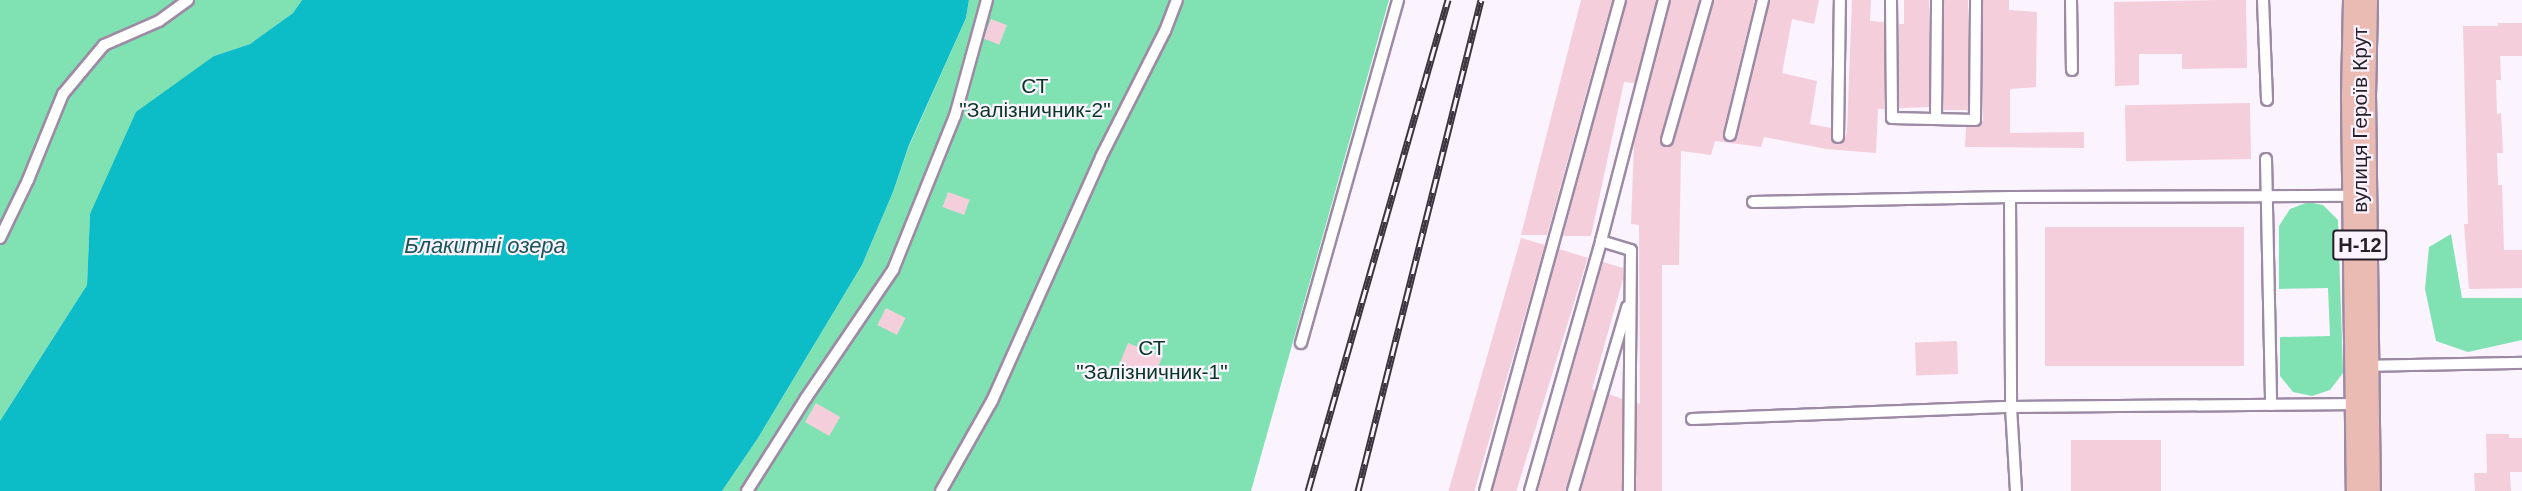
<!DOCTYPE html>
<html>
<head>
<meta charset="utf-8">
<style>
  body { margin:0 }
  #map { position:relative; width:2522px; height:491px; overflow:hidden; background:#fbf3fe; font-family:Arial,sans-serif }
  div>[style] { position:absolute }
  .green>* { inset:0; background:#80e2b3 }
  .water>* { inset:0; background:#0cbcc6 }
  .building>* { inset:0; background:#f4ceda; transform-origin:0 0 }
  .roads { filter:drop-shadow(2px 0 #9d8aa5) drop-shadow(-2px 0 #9d8aa5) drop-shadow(0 2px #9d8aa5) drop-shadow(0 -2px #9d8aa5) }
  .service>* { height:10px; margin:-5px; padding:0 5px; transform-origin:5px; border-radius:5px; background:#fff }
  .primary>* { height:33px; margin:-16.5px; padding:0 16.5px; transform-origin:16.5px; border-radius:16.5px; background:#e9bbb3 }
  .rail>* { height:7px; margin-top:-3.5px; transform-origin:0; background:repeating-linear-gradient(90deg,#fbf3fe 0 14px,#3c3540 0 28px); box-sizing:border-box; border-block:2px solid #3c3540 }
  span { translate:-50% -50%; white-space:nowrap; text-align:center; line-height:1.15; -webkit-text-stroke:4.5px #fbf3fe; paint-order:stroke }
  .shield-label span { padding:2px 4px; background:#fbf3fe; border:2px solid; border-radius:4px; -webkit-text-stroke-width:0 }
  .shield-label { font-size:20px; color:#261f2a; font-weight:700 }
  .park-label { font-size:21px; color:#083825 }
  .street-label { font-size:21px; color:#261f2a }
  .water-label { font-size:22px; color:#175559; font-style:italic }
</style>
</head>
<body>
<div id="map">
  <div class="green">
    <i style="clip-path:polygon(0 0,302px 0,293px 13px,250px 44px,214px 56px,90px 214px,87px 285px,0 421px)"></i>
    <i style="clip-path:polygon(969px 0,1389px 0,1251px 491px,722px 491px,758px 438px,862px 265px,893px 192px,909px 146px,966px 18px)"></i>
    <i style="clip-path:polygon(2308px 202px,2323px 205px,2338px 220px,2343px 373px,2330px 390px,2312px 396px,2293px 392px,2280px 376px,2280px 337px,2330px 336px,2328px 288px,2279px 289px,2279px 226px,2290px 209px)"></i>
    <i style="clip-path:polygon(2451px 234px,2462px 298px,2522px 298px,2522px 340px,2468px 352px,2436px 341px,2425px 289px,2429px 247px)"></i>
  </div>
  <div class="water">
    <i style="clip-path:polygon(302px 0,969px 0,966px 18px,909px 145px,893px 192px,862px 265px,758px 438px,722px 491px,0 491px,0 421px,87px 285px,90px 214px,136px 112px,214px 56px,250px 44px,293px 13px)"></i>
  </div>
  <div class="building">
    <i style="clip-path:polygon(1581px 0,1612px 0,1547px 235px,1521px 235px)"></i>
    <i style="clip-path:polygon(1627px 0,1656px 0,1635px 83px,1624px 82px,1591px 236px,1563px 236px)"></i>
    <i style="clip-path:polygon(1671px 0,1699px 0,1660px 138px,1664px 147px,1669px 147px,1674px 142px,1714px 0,1755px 0,1723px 133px,1725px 141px,1733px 142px,1737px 137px,1770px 0,1819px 0,1814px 24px,1792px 19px,1782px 73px,1817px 81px,1810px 124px,1831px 128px,1831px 140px,1838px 144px,1844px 141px,1847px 131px,1852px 0,1871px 0,1870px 21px,1884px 22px,1884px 109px,1878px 109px,1876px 153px,1827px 149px,1764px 137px,1761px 147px,1715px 141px,1711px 155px,1681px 151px,1679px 265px,1662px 265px,1662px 491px,1636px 491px,1637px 403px,1640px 404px,1639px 225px,1631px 224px,1634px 143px)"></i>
    <i style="clip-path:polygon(1904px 0,1929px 0,1929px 107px,1899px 108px,1899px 24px,1904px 24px)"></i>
    <i style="clip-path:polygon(1944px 0,1968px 0,1968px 112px,1966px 110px,1944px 110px)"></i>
    <i style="clip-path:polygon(1983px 0,2009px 0,2009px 10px,2037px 12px,2036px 87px,2010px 89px,2010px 133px,2084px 132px,2084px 148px,1965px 147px,1966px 127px,1978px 127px,1983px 120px)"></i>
    <i style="clip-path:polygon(2218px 0,2246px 0,2247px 68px,2182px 69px,2182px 54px,2139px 54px,2139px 85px,2115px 86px,2114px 2px)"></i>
    <i style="left:991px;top:19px;width:17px;height:21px;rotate:21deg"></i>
    <i style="clip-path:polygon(2498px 23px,2522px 23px,2522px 56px,2500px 56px,2501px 80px,2496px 80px,2497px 114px,2501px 113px,2503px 153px,2497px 153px,2498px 185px,2502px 185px,2504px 250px,2522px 250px,2522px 288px,2469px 289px,2464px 224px,2468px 224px,2463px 26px,2498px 26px)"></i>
    <i style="left:2250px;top:103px;width:56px;height:125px;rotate:89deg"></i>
    <i style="left:948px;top:192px;width:23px;height:16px;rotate:20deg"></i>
    <i style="left:2244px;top:227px;width:139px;height:199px;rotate:90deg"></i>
    <i style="left:1521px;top:238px;width:25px;height:263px;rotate:16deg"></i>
    <i style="left:1559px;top:249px;width:30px;height:251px;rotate:17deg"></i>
    <i style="clip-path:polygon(1603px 262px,1623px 268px,1623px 279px,1592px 389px,1595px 390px,1566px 491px,1538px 491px)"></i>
    <i style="left:886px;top:308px;width:22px;height:19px;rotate:27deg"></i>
    <i style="left:1957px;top:341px;width:33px;height:42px;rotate:88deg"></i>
    <i style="left:1128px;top:343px;width:37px;height:28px;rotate:22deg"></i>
    <i style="clip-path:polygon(1609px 394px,1622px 399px,1622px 491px,1581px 491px)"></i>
    <i style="left:816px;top:403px;width:28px;height:22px;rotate:30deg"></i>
    <i style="clip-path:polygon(2486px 434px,2509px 434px,2509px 438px,2522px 438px,2522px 472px,2510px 472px,2511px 491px,2475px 491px,2474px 473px,2487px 473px)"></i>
    <i style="left:2071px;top:440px;width:90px;height:51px"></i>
  </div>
  <div class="roads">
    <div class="service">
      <i style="left:1891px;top:0;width:118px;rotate:89.5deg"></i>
      <i style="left:1892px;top:118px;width:83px;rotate:1.4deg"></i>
      <i style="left:1975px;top:120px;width:120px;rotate:-89.5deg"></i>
      <i style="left:2071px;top:0;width:70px;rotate:89.2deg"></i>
      <i style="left:2263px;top:0;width:100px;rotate:87.7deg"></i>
      <i style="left:1936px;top:119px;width:119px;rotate:-89.5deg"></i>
      <i style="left:1730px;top:135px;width:139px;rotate:-76.3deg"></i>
      <i style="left:1838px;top:137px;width:137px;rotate:-89.2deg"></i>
      <i style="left:1667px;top:140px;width:146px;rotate:-74.1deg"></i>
      <i style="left:2266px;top:159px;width:246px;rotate:88.8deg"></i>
      <i style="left:2010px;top:197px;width:346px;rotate:-0.2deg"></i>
      <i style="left:1753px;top:202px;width:257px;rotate:-1.1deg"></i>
      <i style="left:2010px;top:197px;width:210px;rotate:89.7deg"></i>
      <i style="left:2011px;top:407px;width:84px;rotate:86.6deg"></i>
      <i style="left:0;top:238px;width:64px;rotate:-64.2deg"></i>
      <i style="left:28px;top:180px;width:93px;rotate:-67.9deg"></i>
      <i style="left:63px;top:94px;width:64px;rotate:-50.1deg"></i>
      <i style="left:104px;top:45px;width:60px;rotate:-23.6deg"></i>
      <i style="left:159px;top:21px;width:36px;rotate:-36deg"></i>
      <i style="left:1601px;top:241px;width:249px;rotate:-75.4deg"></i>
      <i style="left:1301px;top:343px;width:356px;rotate:-74.2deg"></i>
      <i style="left:2364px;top:366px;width:158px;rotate:-1.1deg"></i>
      <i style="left:1692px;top:419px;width:319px;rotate:-2.2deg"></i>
      <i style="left:2011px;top:407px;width:347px;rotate:-0.5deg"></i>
      <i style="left:747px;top:491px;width:110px;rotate:-57.6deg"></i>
      <i style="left:806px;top:398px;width:155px;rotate:-55.8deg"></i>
      <i style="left:893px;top:270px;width:166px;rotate:-68.1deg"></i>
      <i style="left:955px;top:116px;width:120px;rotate:-74.6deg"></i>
      <i style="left:941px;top:491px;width:103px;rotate:-60.5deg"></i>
      <i style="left:992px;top:401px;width:267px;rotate:-65.9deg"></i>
      <i style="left:1101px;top:157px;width:141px;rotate:-63.1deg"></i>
      <i style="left:1165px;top:31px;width:33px;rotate:-69deg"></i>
      <i style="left:1485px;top:491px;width:509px;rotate:-74.63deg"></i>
      <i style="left:1530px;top:491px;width:260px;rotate:-74.1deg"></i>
      <i style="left:1601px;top:241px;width:31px;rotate:17deg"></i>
      <i style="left:1631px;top:250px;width:241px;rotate:90.5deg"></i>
      <i style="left:1573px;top:491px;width:192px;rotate:-73.6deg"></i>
    </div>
    <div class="primary">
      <i style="left:2360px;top:0;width:94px;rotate:91.2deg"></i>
      <i style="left:2358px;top:94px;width:397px;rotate:89.3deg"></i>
    </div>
  </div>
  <div class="rail">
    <i style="left:1308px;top:491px;width:511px;rotate:-74.09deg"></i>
    <i style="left:1358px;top:491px;width:506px;rotate:-75.94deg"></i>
  </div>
  <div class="shield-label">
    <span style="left:2360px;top:245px">Н-12</span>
  </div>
  <div class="park-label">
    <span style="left:1035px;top:98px">СТ<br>"Залізничник-2"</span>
    <span style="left:1152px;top:360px">СТ<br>"Залізничник-1"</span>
  </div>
  <div class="street-label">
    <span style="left:2360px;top:120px;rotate:-90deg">вулиця Героїв Крут</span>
  </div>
  <div class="water-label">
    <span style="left:485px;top:246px">Блакитні озера</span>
  </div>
</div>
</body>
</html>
